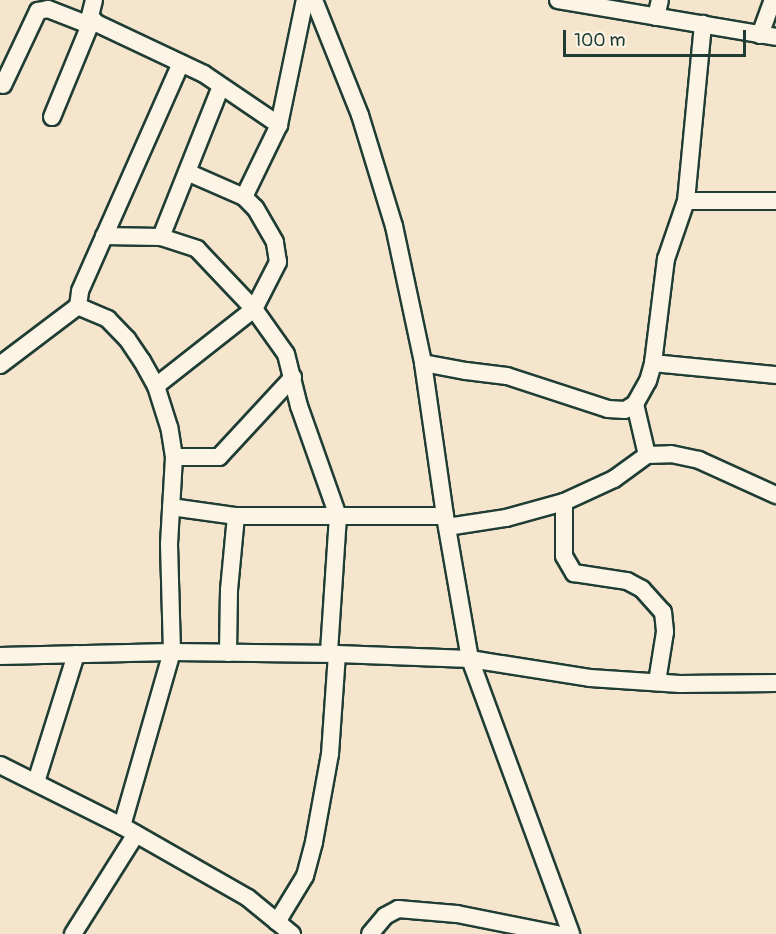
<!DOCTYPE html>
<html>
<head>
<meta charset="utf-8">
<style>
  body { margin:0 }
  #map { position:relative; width:776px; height:934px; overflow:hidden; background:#f4e5cc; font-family:Pangolin,sans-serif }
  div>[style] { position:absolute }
  .roads { filter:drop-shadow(2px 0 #1f3d34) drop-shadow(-2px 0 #1f3d34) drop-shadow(0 2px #1f3d34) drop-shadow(0 -2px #1f3d34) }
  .minor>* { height:16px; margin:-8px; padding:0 8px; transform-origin:8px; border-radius:8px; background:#fcf5e5 }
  span { translate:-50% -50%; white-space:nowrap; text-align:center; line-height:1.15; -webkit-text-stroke:6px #fcf5e5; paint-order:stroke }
  .scale { position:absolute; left:563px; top:30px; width:183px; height:27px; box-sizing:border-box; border:3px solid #1f3d34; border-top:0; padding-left:8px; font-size:18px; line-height:21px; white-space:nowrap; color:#1f3d34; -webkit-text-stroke:4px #fcf5e5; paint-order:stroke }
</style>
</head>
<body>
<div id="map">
  <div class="roads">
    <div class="minor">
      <i style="left:94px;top:0;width:16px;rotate:104deg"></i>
      <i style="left:90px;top:16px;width:9px;rotate:49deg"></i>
      <i style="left:96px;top:23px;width:119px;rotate:25.3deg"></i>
      <i style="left:204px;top:74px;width:91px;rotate:34.2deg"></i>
      <i style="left:314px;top:0;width:124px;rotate:68.2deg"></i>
      <i style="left:360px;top:115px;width:116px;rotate:73deg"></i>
      <i style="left:394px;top:226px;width:140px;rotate:78deg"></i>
      <i style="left:423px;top:363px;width:155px;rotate:81.8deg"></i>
      <i style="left:445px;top:516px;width:145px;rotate:80.1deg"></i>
      <i style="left:470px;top:659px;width:293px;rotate:69.8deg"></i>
      <i style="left:558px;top:0;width:221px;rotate:9.6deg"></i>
      <i style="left:656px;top:17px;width:17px;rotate:-77deg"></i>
      <i style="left:760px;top:35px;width:37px;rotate:-70deg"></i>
      <i style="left:3px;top:85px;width:82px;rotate:-64.7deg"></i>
      <i style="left:38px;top:11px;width:10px;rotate:-11deg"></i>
      <i style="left:48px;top:9px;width:44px;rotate:21.3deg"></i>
      <i style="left:52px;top:117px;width:105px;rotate:-67.6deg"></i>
      <i style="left:244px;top:197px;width:80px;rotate:-64.1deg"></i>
      <i style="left:279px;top:125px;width:128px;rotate:-78.3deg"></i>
      <i style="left:686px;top:201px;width:90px"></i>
      <i style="left:104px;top:236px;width:57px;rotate:1deg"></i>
      <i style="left:161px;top:237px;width:38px;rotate:18deg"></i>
      <i style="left:197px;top:249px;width:83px;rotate:46.5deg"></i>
      <i style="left:254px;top:309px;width:55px;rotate:54.6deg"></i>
      <i style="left:286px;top:354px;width:54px;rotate:76deg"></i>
      <i style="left:299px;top:406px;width:117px;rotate:70.5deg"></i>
      <i style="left:338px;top:516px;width:107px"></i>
      <i style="left:161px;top:237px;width:162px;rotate:-68.3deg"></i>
      <i style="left:423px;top:363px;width:44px;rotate:10.5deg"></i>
      <i style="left:466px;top:371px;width:41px;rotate:7deg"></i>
      <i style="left:507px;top:376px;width:106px;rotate:18.1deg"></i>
      <i style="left:608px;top:409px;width:17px;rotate:3deg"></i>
      <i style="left:625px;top:410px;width:12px;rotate:-31deg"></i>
      <i style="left:635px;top:404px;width:26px;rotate:-61deg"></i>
      <i style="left:648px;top:381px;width:19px;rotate:-74deg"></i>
      <i style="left:653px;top:363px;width:105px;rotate:-82.9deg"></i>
      <i style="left:666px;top:259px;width:61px;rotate:-71deg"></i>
      <i style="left:686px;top:201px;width:178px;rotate:-84.5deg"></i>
      <i style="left:653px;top:363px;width:124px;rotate:5.6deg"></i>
      <i style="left:0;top:365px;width:98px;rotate:-37.1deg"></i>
      <i style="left:156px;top:386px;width:125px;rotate:-38.2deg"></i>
      <i style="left:254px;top:309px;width:53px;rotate:-62.9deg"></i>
      <i style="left:278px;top:262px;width:20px;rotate:-99deg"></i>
      <i style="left:275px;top:242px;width:39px;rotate:-120deg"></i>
      <i style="left:255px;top:208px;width:16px;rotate:-135deg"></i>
      <i style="left:244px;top:197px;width:62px;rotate:-156.3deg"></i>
      <i style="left:635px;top:404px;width:52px;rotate:76.8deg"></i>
      <i style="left:174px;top:457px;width:45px"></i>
      <i style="left:219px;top:457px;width:109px;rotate:-47.2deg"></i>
      <i style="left:564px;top:502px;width:54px;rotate:90deg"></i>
      <i style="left:564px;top:556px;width:20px;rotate:60deg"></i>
      <i style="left:574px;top:573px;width:54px;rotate:8.6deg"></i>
      <i style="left:627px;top:581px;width:17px;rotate:28deg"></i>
      <i style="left:642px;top:589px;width:31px;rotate:48deg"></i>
      <i style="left:663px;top:612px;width:20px;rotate:84deg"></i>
      <i style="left:665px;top:632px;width:51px;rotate:99.1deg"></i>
      <i style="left:171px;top:507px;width:66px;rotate:7.9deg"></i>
      <i style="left:236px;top:516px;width:102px"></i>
      <i style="left:338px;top:516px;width:137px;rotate:93.8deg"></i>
      <i style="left:447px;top:527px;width:60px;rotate:-8.7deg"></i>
      <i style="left:506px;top:518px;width:60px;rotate:-15.4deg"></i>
      <i style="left:564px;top:502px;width:55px;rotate:-24.7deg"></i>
      <i style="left:614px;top:479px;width:41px;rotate:-36deg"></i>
      <i style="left:647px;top:455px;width:24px;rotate:-2deg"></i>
      <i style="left:671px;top:454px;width:29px;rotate:12deg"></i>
      <i style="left:699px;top:460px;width:85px;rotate:24.4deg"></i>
      <i style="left:228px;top:653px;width:63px;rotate:-89.1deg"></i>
      <i style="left:229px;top:590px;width:74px;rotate:-84.6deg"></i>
      <i style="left:0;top:656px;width:172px;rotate:-1.3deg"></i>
      <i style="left:172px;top:652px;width:165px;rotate:0.7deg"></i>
      <i style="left:337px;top:654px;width:133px;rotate:2.2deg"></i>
      <i style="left:470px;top:659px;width:121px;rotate:9deg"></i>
      <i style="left:590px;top:678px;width:90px;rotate:3.8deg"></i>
      <i style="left:680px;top:684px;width:96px;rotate:-0.6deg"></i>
      <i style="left:0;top:765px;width:136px;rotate:26.6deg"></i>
      <i style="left:122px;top:826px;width:145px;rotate:29.7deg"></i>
      <i style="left:248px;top:898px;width:57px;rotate:39.3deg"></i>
      <i style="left:36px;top:782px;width:134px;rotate:-72.6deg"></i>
      <i style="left:122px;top:826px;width:181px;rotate:-74deg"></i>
      <i style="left:172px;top:652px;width:108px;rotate:-91.6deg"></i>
      <i style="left:169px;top:544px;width:87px;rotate:-86.7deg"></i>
      <i style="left:174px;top:457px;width:30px;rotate:-99deg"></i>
      <i style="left:169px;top:427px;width:43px;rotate:-107.6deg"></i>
      <i style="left:156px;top:386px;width:29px;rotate:-119deg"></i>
      <i style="left:142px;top:361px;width:27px;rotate:-124deg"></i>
      <i style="left:127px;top:339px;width:28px;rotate:-134deg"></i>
      <i style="left:108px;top:319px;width:33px;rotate:-157deg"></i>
      <i style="left:78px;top:306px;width:15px;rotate:-82deg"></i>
      <i style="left:80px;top:291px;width:249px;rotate:-66.1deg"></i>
      <i style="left:277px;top:922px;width:54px;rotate:-58.7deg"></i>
      <i style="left:305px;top:876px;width:35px;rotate:-75deg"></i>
      <i style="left:314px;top:842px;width:89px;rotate:-79.7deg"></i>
      <i style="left:330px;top:754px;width:100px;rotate:-86deg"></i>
      <i style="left:73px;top:934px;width:118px;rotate:-57.8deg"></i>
      <i style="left:370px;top:934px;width:23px;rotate:-50deg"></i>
      <i style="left:385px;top:916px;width:15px;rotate:-28deg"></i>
      <i style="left:398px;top:909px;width:59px;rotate:4.8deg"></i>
      <i style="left:457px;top:914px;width:102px;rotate:11.3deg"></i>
    </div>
  </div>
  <div class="scale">100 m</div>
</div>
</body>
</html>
